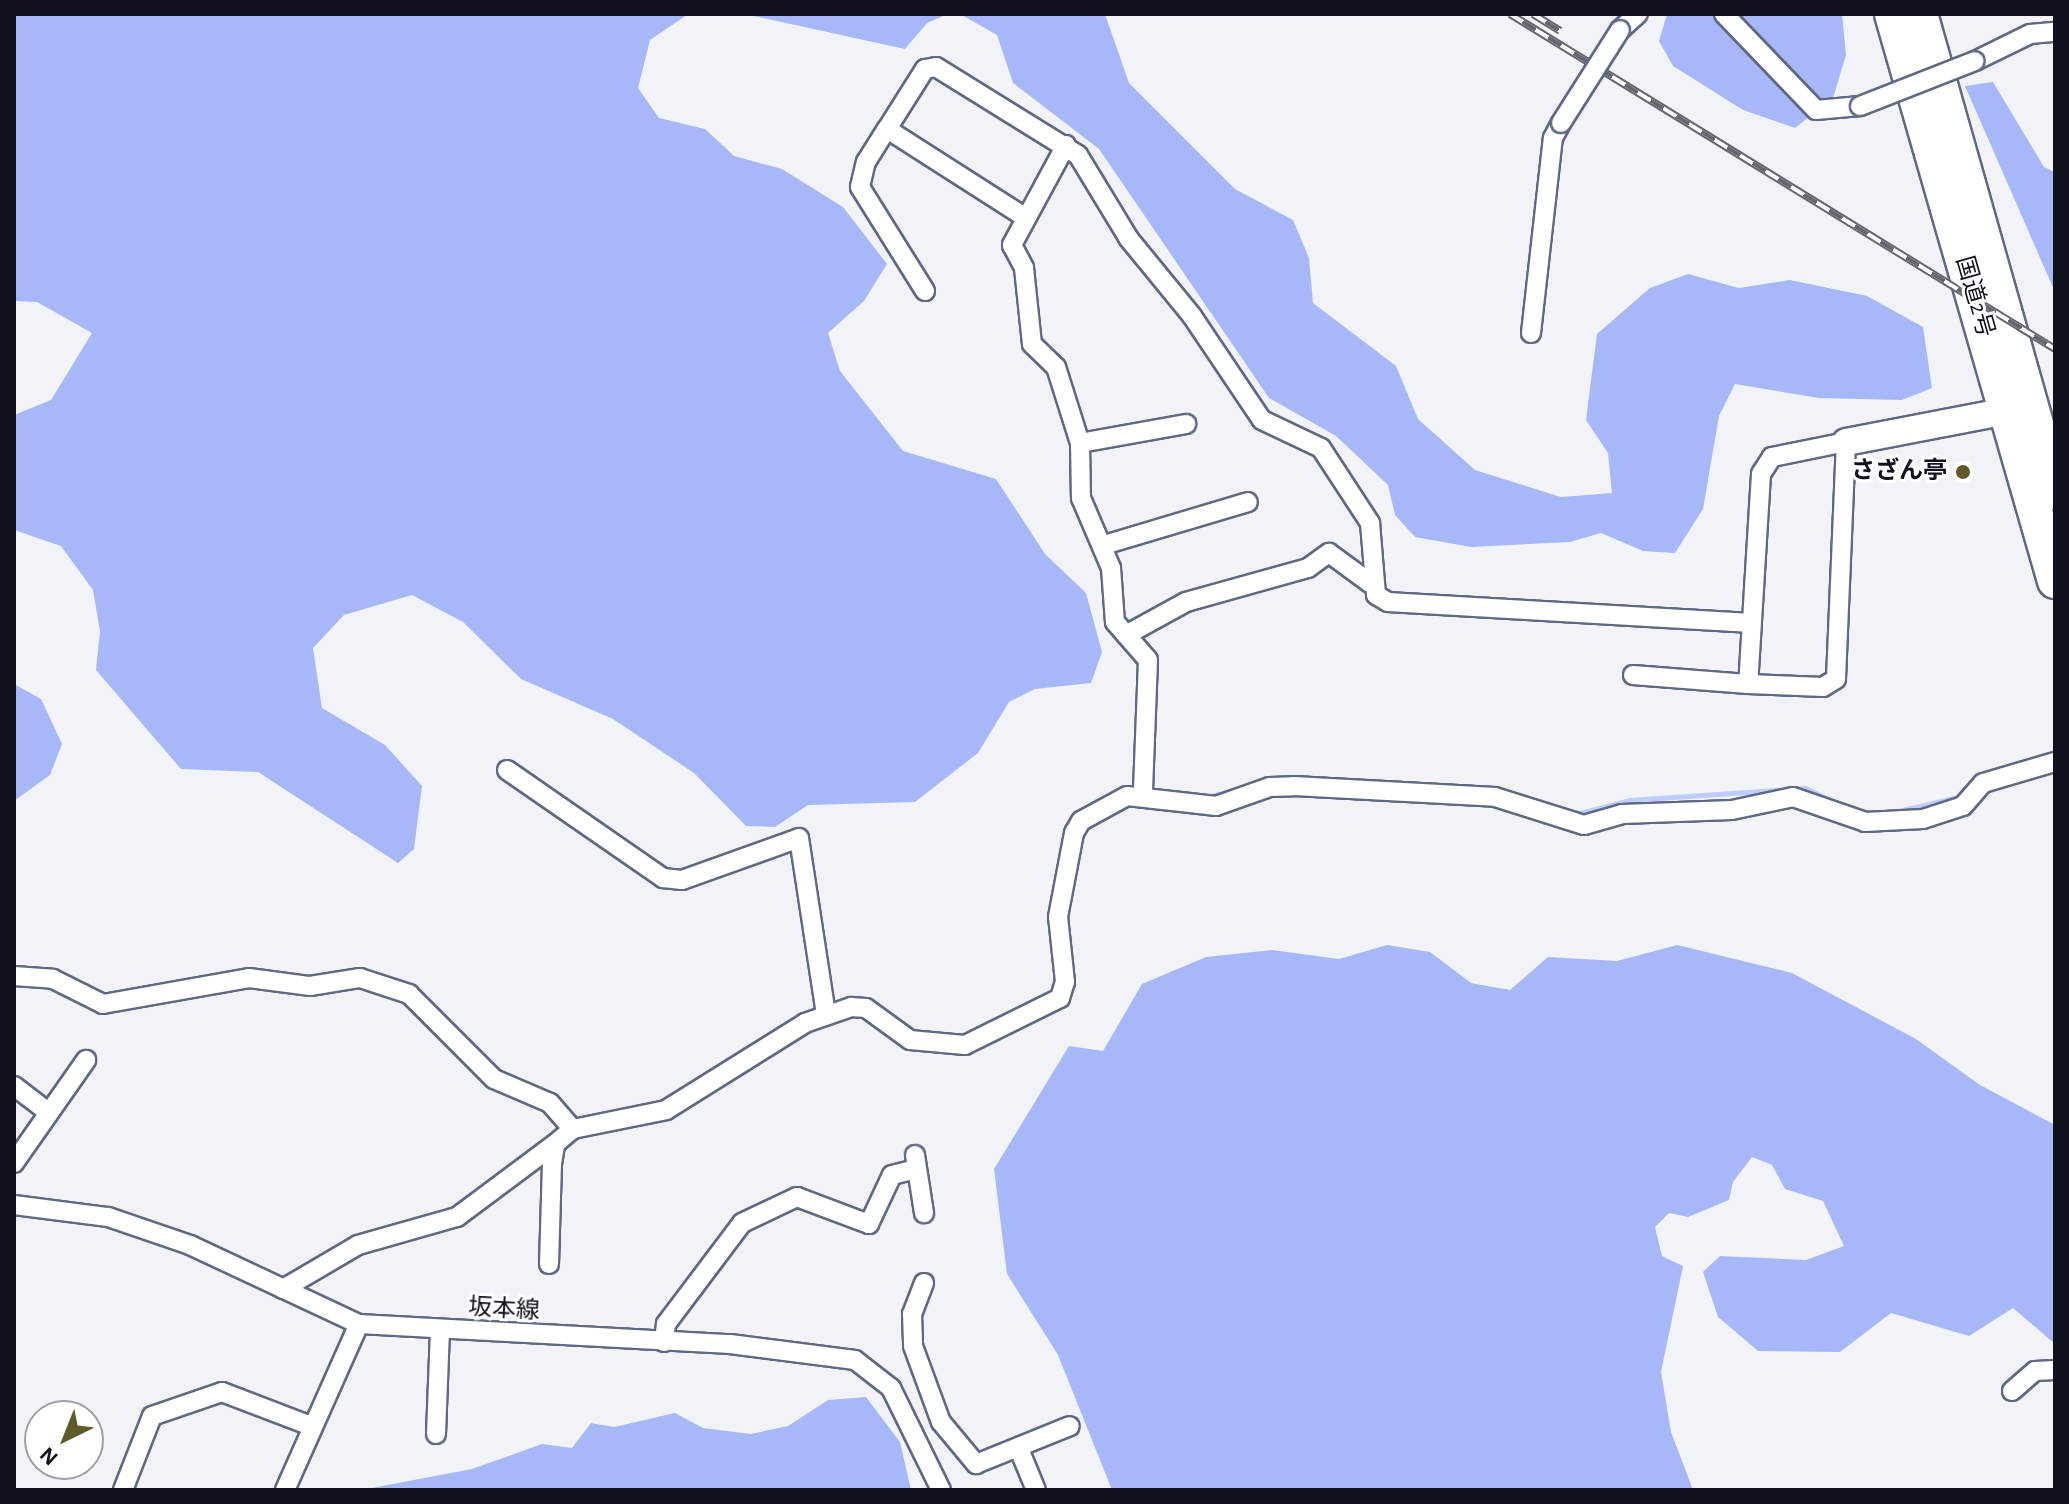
<!DOCTYPE html>
<html>
<head>
<meta charset="utf-8">
<style>
  body { margin:0 }
  #map { position:relative; width:2069px; height:1504px; overflow:hidden; background:#f1f3f9; font-family:"Alegreya Sans","Noto Sans JP",sans-serif }
  div>[style] { position:absolute }
  .forest>* { inset:0; background:#a7b8f8 }
  .stream>* { height:5px; margin:-2.5px; padding:0 2.5px; transform-origin:2.5px; border-radius:2.5px; background:#becdfd }
  .roads { filter:drop-shadow(2px 0 #606883) drop-shadow(-2px 0 #606883) drop-shadow(0 2px #606883) drop-shadow(0 -2px #606883) }
  .street>* { height:18px; margin:-9px; padding:0 9px; transform-origin:9px; border-radius:9px; background:#fff }
  .secondary>* { height:26px; margin:-13px; padding:0 13px; transform-origin:13px; border-radius:13px; background:#fff }
  .highway>* { height:34px; margin:-17px; padding:0 17px; transform-origin:17px; border-radius:17px; background:#fff }
  .rail>* { height:8px; margin-top:-4px; transform-origin:0; background:repeating-linear-gradient(90deg,#fff 0 15px,#64676f 0 30px); box-sizing:border-box; border-block:2px solid #64676f }
  .bridges { filter:drop-shadow(2px 0 #606883) drop-shadow(-2px 0 #606883) drop-shadow(0 2px #606883) drop-shadow(0 -2px #606883) }
  .street-bridge>* { height:18px; margin:-9px; padding:0 9px; transform-origin:9px; border-radius:9px; background:#fff }
  .dots>* { width:22px; height:22px; translate:-50% -50%; box-sizing:border-box; border:4px solid #fff; border-radius:50% }
  span { translate:-50% -50%; white-space:nowrap; text-align:center; line-height:1.15; -webkit-text-stroke:6px #fff; paint-order:stroke }
  .street-label { font-size:24px; color:#0f121c }
  .poi-label { font-size:24px; color:#0f121c; font-weight:700 }
  .right { translate:-100% -50%; text-align:right }
  .frame { position:absolute; inset:0; border:16px solid #0f121c; pointer-events:none }
  .north { position:absolute; left:24px; top:1400px; width:80px; height:80px; box-sizing:border-box; background:#fff; border:2px solid #9fa0a4; border-radius:50%; rotate:223deg; font-size:22px; font-weight:700; line-height:32px; text-align:center; color:#0f121c }
  .north::after { content:''; display:block; margin:auto; width:28px; height:36px; background:#5f5b28; clip-path:polygon(50% 0,100% 100%,50% 72%,0 100%) }
</style>
</head>
<body>
<div id="map">
  <div class="forest">
    <i style="clip-path:polygon(14px 14px,735px 14px,687px 15px,650px 40px,638px 88px,659px 118px,705px 129px,734px 156px,782px 169px,843px 207px,887px 264px,864px 301px,828px 333px,840px 371px,903px 451px,996px 479px,1045px 554px,1086px 593px,1102px 652px,1091px 683px,1035px 689px,1009px 702px,978px 753px,915px 802px,808px 805px,775px 827px,746px 826px,694px 773px,613px 719px,521px 679px,463px 622px,412px 595px,344px 615px,313px 648px,322px 708px,385px 745px,422px 786px,414px 849px,398px 863px,258px 772px,181px 769px,96px 670px,100px 631px,93px 590px,61px 546px,14px 530px,14px 415px,51px 400px,92px 333px,37px 302px,14px 301px)"></i>
    <i style="clip-path:polygon(745px 14px,948px 14px,927px 23px,905px 49px)"></i>
    <i style="clip-path:polygon(960px 14px,1105px 14px,1129px 83px,1235px 189px,1293px 220px,1309px 258px,1313px 303px,1396px 366px,1418px 419px,1475px 470px,1561px 497px,1612px 493px,1608px 453px,1586px 420px,1597px 334px,1650px 288px,1688px 274px,1739px 288px,1790px 280px,1867px 296px,1923px 327px,1932px 388px,1902px 400px,1819px 398px,1735px 384px,1719px 416px,1703px 509px,1675px 553px,1643px 551px,1601px 533px,1570px 542px,1471px 547px,1415px 537px,1395px 515px,1388px 485px,1336px 436px,1269px 398px,1099px 149px,1013px 83px,997px 35px)"></i>
    <i style="clip-path:polygon(1667px 14px,1842px 14px,1846px 55px,1833px 98px,1795px 128px,1743px 110px,1673px 66px,1659px 41px)"></i>
    <i style="clip-path:polygon(1993px 82px,2044px 167px,2055px 172px,2055px 292px,1965px 86px)"></i>
    <i style="clip-path:polygon(14px 684px,41px 699px,62px 744px,50px 775px,14px 801px)"></i>
    <i style="clip-path:polygon(1387px 945px,1430px 952px,1471px 983px,1510px 990px,1548px 957px,1617px 961px,1677px 945px,1792px 973px,1916px 1039px,1980px 1085px,2055px 1125px,2055px 1344px,2013px 1308px,1969px 1336px,1891px 1313px,1840px 1352px,1758px 1351px,1718px 1317px,1703px 1272px,1720px 1256px,1806px 1260px,1844px 1246px,1823px 1201px,1785px 1189px,1772px 1165px,1752px 1157px,1733px 1182px,1729px 1200px,1688px 1217px,1669px 1213px,1655px 1227px,1662px 1256px,1683px 1266px,1661px 1372px,1671px 1432px,1693px 1490px,1112px 1490px,1058px 1355px,1007px 1274px,994px 1169px,1069px 1046px,1103px 1051px,1142px 984px,1206px 957px,1272px 950px,1339px 959px)"></i>
    <i style="clip-path:polygon(866px 1397px,900px 1442px,911px 1490px,361px 1490px,472px 1469px,542px 1444px,572px 1448px,591px 1423px,614px 1427px,675px 1413px,703px 1428px,751px 1434px,788px 1426px,828px 1400px)"></i>
  </div>
  <div class="stream">
    <i style="left:1361px;top:781px;width:132px;rotate:3deg"></i>
    <i style="left:1493px;top:788px;width:61px;rotate:17.2deg"></i>
    <i style="left:1207px;top:797px;width:30px;rotate:-14deg"></i>
    <i style="left:1894px;top:812px;width:70px;rotate:-13.2deg"></i>
    <i style="left:1576px;top:814px;width:56px;rotate:-14.5deg"></i>
    <i style="left:1630px;top:800px;width:175px;rotate:-3.9deg"></i>
    <i style="left:1805px;top:788px;width:41px;rotate:25.9deg"></i>
  </div>
  <div class="roads">
    <div class="street">
      <i style="left:1724px;top:14px;width:133px;rotate:46.2deg"></i>
      <i style="left:1816px;top:110px;width:44px;rotate:-5.2deg"></i>
      <i style="left:1620px;top:30px;width:24px;rotate:-42deg"></i>
      <i style="left:1975px;top:61px;width:61px;rotate:-26.1deg"></i>
      <i style="left:2030px;top:34px;width:25px;rotate:-5deg"></i>
      <i style="left:887px;top:129px;width:161px;rotate:32.6deg"></i>
      <i style="left:1066px;top:145px;width:114px;rotate:118.4deg"></i>
      <i style="left:1012px;top:245px;width:26px;rotate:62deg"></i>
      <i style="left:1024px;top:268px;width:76px;rotate:84deg"></i>
      <i style="left:1032px;top:344px;width:33px;rotate:44deg"></i>
      <i style="left:1056px;top:367px;width:80px;rotate:72.5deg"></i>
      <i style="left:1080px;top:443px;width:55px;rotate:89deg"></i>
      <i style="left:1081px;top:498px;width:76px;rotate:66.8deg"></i>
      <i style="left:1111px;top:568px;width:54px;rotate:85.8deg"></i>
      <i style="left:1115px;top:622px;width:50px;rotate:49deg"></i>
      <i style="left:1148px;top:660px;width:133px;rotate:92.2deg"></i>
      <i style="left:925px;top:291px;width:123px;rotate:-122deg"></i>
      <i style="left:860px;top:187px;width:26px;rotate:-77deg"></i>
      <i style="left:866px;top:162px;width:39px;rotate:-58deg"></i>
      <i style="left:887px;top:129px;width:71px;rotate:-57.7deg"></i>
      <i style="left:925px;top:69px;width:11px;rotate:-10deg"></i>
      <i style="left:936px;top:67px;width:167px;rotate:31.8deg"></i>
      <i style="left:1078px;top:155px;width:98px;rotate:58.7deg"></i>
      <i style="left:1129px;top:239px;width:99px;rotate:50.7deg"></i>
      <i style="left:1192px;top:316px;width:125px;rotate:56.1deg"></i>
      <i style="left:1262px;top:420px;width:65px;rotate:25.4deg"></i>
      <i style="left:1321px;top:448px;width:90px;rotate:56.8deg"></i>
      <i style="left:1370px;top:523px;width:72px;rotate:85.2deg"></i>
      <i style="left:1376px;top:595px;width:14px;rotate:30deg"></i>
      <i style="left:1388px;top:602px;width:364px;rotate:3.3deg"></i>
      <i style="left:1531px;top:333px;width:196px;rotate:-83.6deg"></i>
      <i style="left:1553px;top:138px;width:17px;rotate:-62deg"></i>
      <i style="left:1080px;top:443px;width:108px;rotate:-10.2deg"></i>
      <i style="left:1104px;top:545px;width:150px;rotate:-16.6deg"></i>
      <i style="left:1126px;top:635px;width:68px;rotate:-28.8deg"></i>
      <i style="left:1186px;top:602px;width:127px;rotate:-15.6deg"></i>
      <i style="left:1308px;top:568px;width:26px;rotate:-36deg"></i>
      <i style="left:1329px;top:553px;width:51px;rotate:36.2deg"></i>
      <i style="left:1633px;top:675px;width:115px;rotate:4.5deg"></i>
      <i style="left:1748px;top:684px;width:75px;rotate:2.3deg"></i>
      <i style="left:1823px;top:687px;width:15px;rotate:-32deg"></i>
      <i style="left:1836px;top:679px;width:237px;rotate:-87.6deg"></i>
      <i style="left:1846px;top:442px;width:76px;rotate:168.5deg"></i>
      <i style="left:1772px;top:457px;width:20px;rotate:123deg"></i>
      <i style="left:1761px;top:474px;width:210px;rotate:93.5deg"></i>
      <i style="left:507px;top:770px;width:190px;rotate:34.7deg"></i>
      <i style="left:663px;top:878px;width:19px;rotate:6deg"></i>
      <i style="left:682px;top:880px;width:124px;rotate:-19.7deg"></i>
      <i style="left:799px;top:838px;width:179px;rotate:81.3deg"></i>
      <i style="left:14px;top:976px;width:39px;rotate:4deg"></i>
      <i style="left:53px;top:979px;width:56px;rotate:26.6deg"></i>
      <i style="left:103px;top:1004px;width:148px;rotate:-10.1deg"></i>
      <i style="left:249px;top:978px;width:62px;rotate:7.5deg"></i>
      <i style="left:310px;top:986px;width:51px;rotate:-9.1deg"></i>
      <i style="left:360px;top:978px;width:52px;rotate:18.1deg"></i>
      <i style="left:409px;top:994px;width:120px;rotate:45deg"></i>
      <i style="left:494px;top:1079px;width:61px;rotate:23.2deg"></i>
      <i style="left:550px;top:1103px;width:35px;rotate:49deg"></i>
      <i style="left:14px;top:1086px;width:43px;rotate:37.4deg"></i>
      <i style="left:915px;top:1155px;width:59px;rotate:81.2deg"></i>
      <i style="left:14px;top:1163px;width:126px;rotate:-55deg"></i>
      <i style="left:14px;top:1205px;width:95px;rotate:7.3deg"></i>
      <i style="left:108px;top:1217px;width:87px;rotate:18.9deg"></i>
      <i style="left:190px;top:1245px;width:187px;rotate:25.1deg"></i>
      <i style="left:359px;top:1324px;width:372px;rotate:3.1deg"></i>
      <i style="left:730px;top:1344px;width:126px;rotate:7.3deg"></i>
      <i style="left:855px;top:1360px;width:46px;rotate:37.9deg"></i>
      <i style="left:891px;top:1388px;width:114px;rotate:63.9deg"></i>
      <i style="left:549px;top:1264px;width:100px;rotate:-88.3deg"></i>
      <i style="left:552px;top:1164px;width:20px;rotate:-81deg"></i>
      <i style="left:555px;top:1144px;width:23px;rotate:-40deg"></i>
      <i style="left:573px;top:1129px;width:95px;rotate:-11.5deg"></i>
      <i style="left:666px;top:1110px;width:164px;rotate:-32deg"></i>
      <i style="left:805px;top:1023px;width:49px;rotate:-19.2deg"></i>
      <i style="left:851px;top:1007px;width:15px;rotate:4deg"></i>
      <i style="left:866px;top:1008px;width:54px;rotate:36deg"></i>
      <i style="left:910px;top:1040px;width:55px;rotate:5.2deg"></i>
      <i style="left:965px;top:1045px;width:106px;rotate:-26.3deg"></i>
      <i style="left:1060px;top:998px;width:17px;rotate:-73deg"></i>
      <i style="left:1065px;top:982px;width:65px;rotate:-96.1deg"></i>
      <i style="left:1058px;top:917px;width:86px;rotate:-79.2deg"></i>
      <i style="left:1074px;top:833px;width:14px;rotate:-60deg"></i>
      <i style="left:1081px;top:821px;width:52px;rotate:-28.5deg"></i>
      <i style="left:1127px;top:796px;width:90px;rotate:6.4deg"></i>
      <i style="left:1216px;top:806px;width:57px;rotate:-19.4deg"></i>
      <i style="left:1270px;top:787px;width:24px;rotate:-2deg"></i>
      <i style="left:1294px;top:786px;width:201px;rotate:3.1deg"></i>
      <i style="left:1495px;top:797px;width:93px;rotate:17.5deg"></i>
      <i style="left:1584px;top:825px;width:40px;rotate:-16deg"></i>
      <i style="left:1622px;top:814px;width:110px;rotate:-2.1deg"></i>
      <i style="left:1732px;top:810px;width:62px;rotate:-12deg"></i>
      <i style="left:1793px;top:797px;width:76px;rotate:19.1deg"></i>
      <i style="left:1865px;top:822px;width:58px;rotate:-3deg"></i>
      <i style="left:1923px;top:819px;width:42px;rotate:-18deg"></i>
      <i style="left:1963px;top:806px;width:30px;rotate:-49deg"></i>
      <i style="left:1983px;top:783px;width:75px;rotate:-16.3deg"></i>
      <i style="left:924px;top:1283px;width:33px;rotate:111deg"></i>
      <i style="left:912px;top:1314px;width:32px;rotate:88deg"></i>
      <i style="left:913px;top:1346px;width:81px;rotate:69.8deg"></i>
      <i style="left:941px;top:1422px;width:55px;rotate:50.2deg"></i>
      <i style="left:976px;top:1464px;width:101px;rotate:-22deg"></i>
      <i style="left:283px;top:1289px;width:87px;rotate:-30.4deg"></i>
      <i style="left:358px;top:1245px;width:103px;rotate:-15.8deg"></i>
      <i style="left:457px;top:1217px;width:122px;rotate:-36.7deg"></i>
      <i style="left:664px;top:1342px;width:18px;rotate:-84deg"></i>
      <i style="left:666px;top:1324px;width:126px;rotate:-53deg"></i>
      <i style="left:742px;top:1223px;width:61px;rotate:-25.3deg"></i>
      <i style="left:797px;top:1197px;width:77px;rotate:20.6deg"></i>
      <i style="left:869px;top:1224px;width:54px;rotate:-64.9deg"></i>
      <i style="left:892px;top:1175px;width:25px;rotate:-14deg"></i>
      <i style="left:2012px;top:1391px;width:30px;rotate:-41deg"></i>
      <i style="left:2035px;top:1371px;width:20px;rotate:-3deg"></i>
      <i style="left:436px;top:1434px;width:103px;rotate:-87.8deg"></i>
      <i style="left:1019px;top:1449px;width:44px;rotate:67.5deg"></i>
      <i style="left:123px;top:1490px;width:79px;rotate:-68.6deg"></i>
      <i style="left:152px;top:1416px;width:74px;rotate:-18.9deg"></i>
      <i style="left:222px;top:1392px;width:95px;rotate:20.9deg"></i>
      <i style="left:285px;top:1490px;width:182px;rotate:-66deg"></i>
    </div>
    <div class="secondary">
      <i style="left:1846px;top:442px;width:180px;rotate:-10.9deg"></i>
    </div>
    <div class="highway">
      <i style="left:1892px;top:14px;width:590px;rotate:73.96deg"></i>
      <i style="left:1920px;top:14px;width:497px;rotate:74.2deg"></i>
    </div>
  </div>
  <div class="rail">
    <i style="left:1510px;top:14px;width:640px;rotate:31.58deg"></i>
    <i style="left:1533px;top:14px;width:32px;rotate:32deg"></i>
  </div>
  <div class="bridges">
    <div class="street-bridge">
      <i style="left:1860px;top:106px;width:123px;rotate:-21.4deg"></i>
      <i style="left:1561px;top:123px;width:110px;rotate:-57.6deg"></i>
    </div>
  </div>
  <div class="dots">
    <i style="left:1963px;top:472px;background:#5f5b28"></i>
  </div>
  <div class="street-label">
    <span style="left:1974px;top:297px;rotate:74deg">国道2号</span>
    <span style="left:504px;top:1310px;rotate:3deg">坂本線</span>
  </div>
  <div class="poi-label">
    <span class="right" style="left:1947px;top:472px">さざん亭</span>
  </div>
  <div class="frame"></div>
  <div class="north">N</div>
</div>
</body>
</html>
